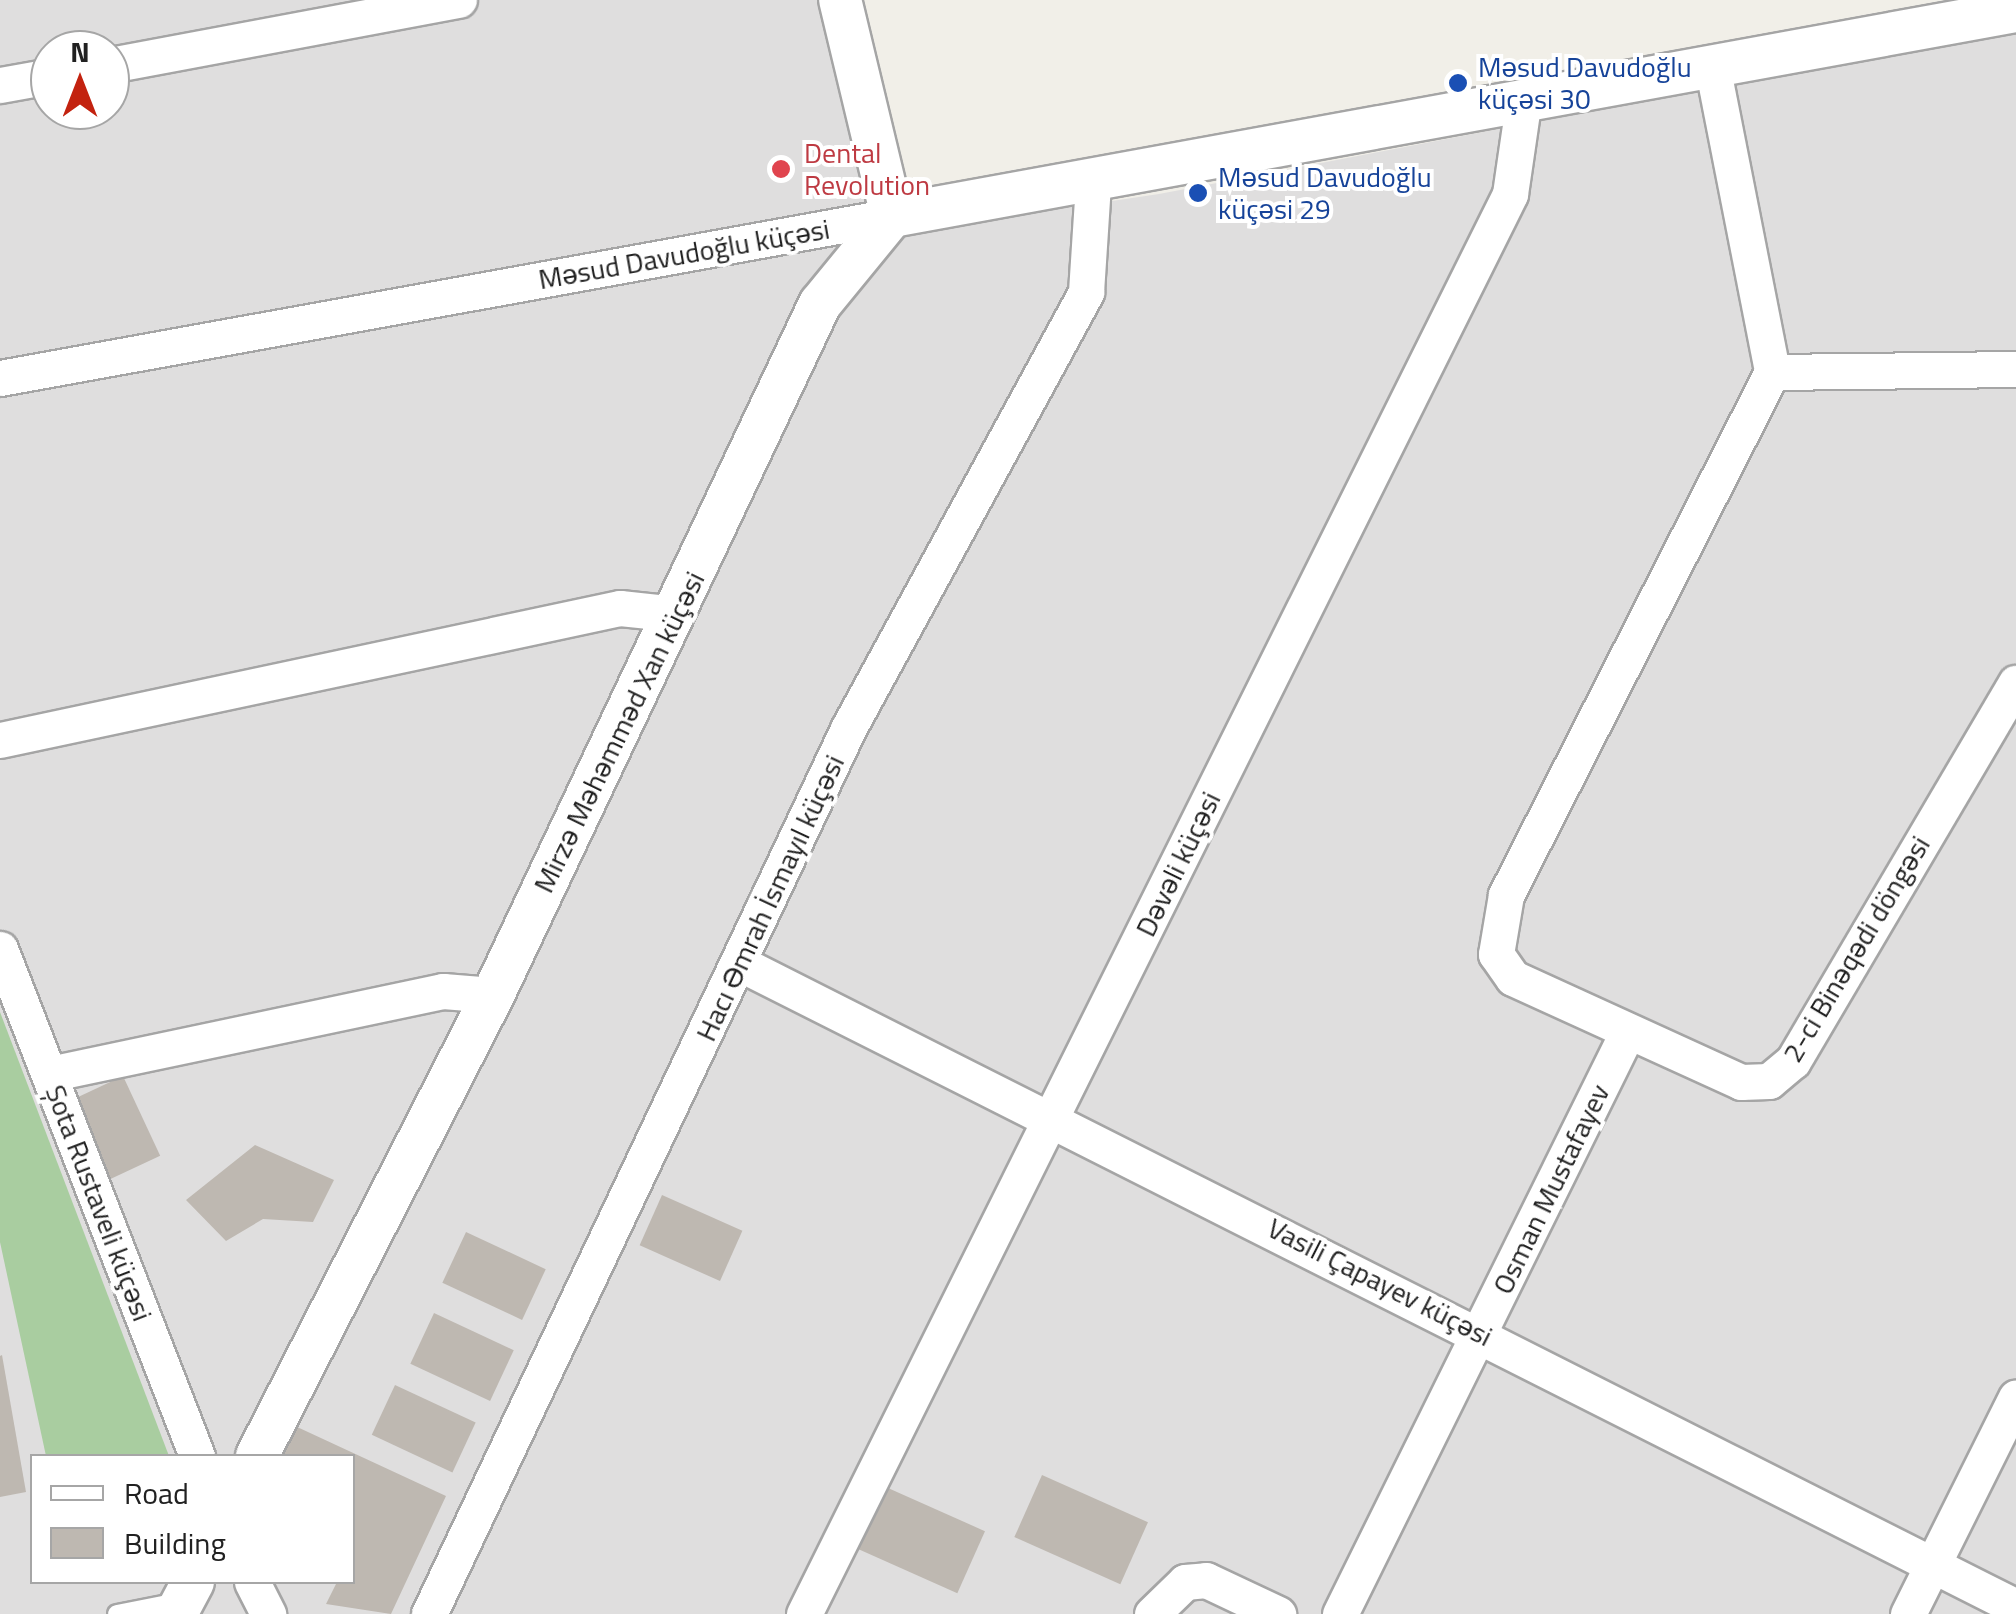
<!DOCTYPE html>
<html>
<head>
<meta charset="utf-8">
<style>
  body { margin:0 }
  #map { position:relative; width:2016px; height:1614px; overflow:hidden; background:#f1efe8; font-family:"Titillium Web",sans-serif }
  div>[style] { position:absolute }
  .residential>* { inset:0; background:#dfdede }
  .forest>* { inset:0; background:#a9cda0 }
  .building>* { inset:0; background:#beb8b1; transform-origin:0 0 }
  .roads { filter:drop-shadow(2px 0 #a5a5a5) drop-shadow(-2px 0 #a5a5a5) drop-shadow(0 2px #a5a5a5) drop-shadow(0 -2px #a5a5a5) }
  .service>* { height:18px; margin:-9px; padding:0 9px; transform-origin:9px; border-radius:9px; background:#fff }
  .minor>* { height:35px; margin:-17.5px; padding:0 17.5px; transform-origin:17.5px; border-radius:17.5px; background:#fff }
  .tertiary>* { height:42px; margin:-21px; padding:0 21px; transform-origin:21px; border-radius:21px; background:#fff }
  .dots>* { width:28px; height:28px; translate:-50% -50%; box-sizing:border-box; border:5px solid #fff; border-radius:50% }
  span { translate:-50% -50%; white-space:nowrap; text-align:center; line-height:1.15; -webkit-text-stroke:8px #fff; paint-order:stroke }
  .transit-label { font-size:28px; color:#164399 }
  .left { translate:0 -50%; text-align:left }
  .health-label { font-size:28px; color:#be3a42 }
  .street-label { font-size:28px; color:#212121 }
  .legend { position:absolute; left:30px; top:1454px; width:325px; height:130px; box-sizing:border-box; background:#fff; border:2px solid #a6a6a6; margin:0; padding:12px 18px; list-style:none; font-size:30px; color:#212121 }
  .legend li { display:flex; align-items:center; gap:20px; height:50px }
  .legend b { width:50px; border:2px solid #a6a6a6 }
  .north { position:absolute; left:30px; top:30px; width:100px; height:100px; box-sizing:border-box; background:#fff; border:2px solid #a6a6a6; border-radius:50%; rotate:0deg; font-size:28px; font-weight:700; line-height:40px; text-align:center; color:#212121 }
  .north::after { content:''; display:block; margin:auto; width:35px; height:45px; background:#c3220f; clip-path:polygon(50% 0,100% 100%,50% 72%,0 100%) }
</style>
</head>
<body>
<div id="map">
  <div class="residential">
    <i style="clip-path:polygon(evenodd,0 0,829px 0,882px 235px,1159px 194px,2016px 30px,2016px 1614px,0 1614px,0 0,50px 50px,110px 50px,110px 110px,50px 110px,50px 50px,0 0,32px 1456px,352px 1456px,352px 1582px,32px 1582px,32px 1456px)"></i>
  </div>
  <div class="forest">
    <i style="clip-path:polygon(0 1012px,169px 1456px,46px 1456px,0 1242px)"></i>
  </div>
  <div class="building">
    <i style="left:123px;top:1076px;width:88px;height:56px;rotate:65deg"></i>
    <i style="clip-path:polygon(255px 1145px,334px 1180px,313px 1222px,263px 1219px,226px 1241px,186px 1200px)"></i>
    <i style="left:662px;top:1195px;width:88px;height:55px;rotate:24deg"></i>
    <i style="left:466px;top:1232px;width:88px;height:56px;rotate:25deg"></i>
    <i style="left:434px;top:1313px;width:88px;height:56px;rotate:25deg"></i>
    <i style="clip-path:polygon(2px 1355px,26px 1492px,0 1497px,0 1356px)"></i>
    <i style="left:395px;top:1385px;width:89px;height:55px;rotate:25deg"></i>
    <i style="clip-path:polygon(295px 1426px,446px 1496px,391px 1614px,326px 1604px,337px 1582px,352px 1582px,352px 1456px,280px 1456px)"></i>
    <i style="left:1042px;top:1475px;width:116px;height:68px;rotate:24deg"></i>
    <i style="left:879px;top:1484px;width:116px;height:68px;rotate:24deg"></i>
  </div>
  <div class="roads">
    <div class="service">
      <i style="left:117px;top:1614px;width:62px;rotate:-11.1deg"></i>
    </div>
    <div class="minor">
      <i style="left:110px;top:65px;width:355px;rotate:-10.6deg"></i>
      <i style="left:1713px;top:70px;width:308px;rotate:78.9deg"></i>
      <i style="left:0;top:85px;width:51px;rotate:-10.2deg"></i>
      <i style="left:1772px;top:372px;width:587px;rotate:116.96deg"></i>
      <i style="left:1506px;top:895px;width:60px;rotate:99.6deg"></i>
      <i style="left:1496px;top:954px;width:29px;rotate:55deg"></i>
      <i style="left:1513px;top:978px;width:251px;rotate:24.5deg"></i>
      <i style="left:1741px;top:1082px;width:28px;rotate:-2deg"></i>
      <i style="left:1769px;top:1081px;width:31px;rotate:-40deg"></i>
      <i style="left:1793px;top:1061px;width:439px;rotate:-59.5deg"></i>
      <i style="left:1772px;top:372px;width:244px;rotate:-0.7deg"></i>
      <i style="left:0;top:378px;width:907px;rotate:-10.29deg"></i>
      <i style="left:0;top:740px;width:634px;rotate:-12.02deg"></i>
      <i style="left:620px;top:608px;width:56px;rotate:6.1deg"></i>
      <i style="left:0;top:949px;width:544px;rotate:68.77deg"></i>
      <i style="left:741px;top:964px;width:1428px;rotate:26.76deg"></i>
      <i style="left:49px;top:1074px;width:403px;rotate:-11.9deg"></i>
      <i style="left:443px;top:991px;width:50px;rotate:4.6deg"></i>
      <i style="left:252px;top:1582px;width:36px;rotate:63deg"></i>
      <i style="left:429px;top:1614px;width:979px;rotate:-64.66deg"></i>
      <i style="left:848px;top:729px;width:498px;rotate:-61.4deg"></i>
      <i style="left:1086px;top:292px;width:109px;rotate:-86.3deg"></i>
      <i style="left:804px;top:1614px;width:1586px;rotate:-63.56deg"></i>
      <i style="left:1510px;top:194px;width:90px;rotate:-81.7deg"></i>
      <i style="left:1152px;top:1614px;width:46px;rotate:-44.1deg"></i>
      <i style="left:1185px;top:1582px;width:21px;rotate:-5deg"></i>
      <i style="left:1206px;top:1580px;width:80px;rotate:25.3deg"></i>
      <i style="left:1340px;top:1614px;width:650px;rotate:-63.71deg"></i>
      <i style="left:1908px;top:1614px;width:242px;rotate:-63.5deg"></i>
    </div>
    <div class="tertiary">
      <i style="left:892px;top:216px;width:1143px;rotate:-10.34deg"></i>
      <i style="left:257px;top:1456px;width:518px;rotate:-62.89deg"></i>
      <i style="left:493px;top:995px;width:764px;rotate:-64.68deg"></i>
      <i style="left:820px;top:304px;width:114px;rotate:-50.7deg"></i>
      <i style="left:892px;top:216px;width:222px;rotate:-103.5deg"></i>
      <i style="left:176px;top:1614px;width:36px;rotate:-62deg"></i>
    </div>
  </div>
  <div class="dots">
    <i style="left:1458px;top:83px;background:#1a4fb4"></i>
    <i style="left:781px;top:169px;background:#e0444e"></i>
    <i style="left:1198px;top:193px;background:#1a4fb4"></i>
  </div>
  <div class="transit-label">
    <span class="left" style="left:1478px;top:83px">Məsud Davudoğlu<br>küçəsi 30</span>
    <span class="left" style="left:1218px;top:193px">Məsud Davudoğlu<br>küçəsi 29</span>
  </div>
  <div class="health-label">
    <span class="left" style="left:804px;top:169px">Dental<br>Revolution</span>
  </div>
  <div class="street-label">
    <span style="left:684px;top:254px;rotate:-10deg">Məsud Davudoğlu küçəsi</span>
    <span style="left:619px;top:732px;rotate:-64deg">Mirzə Məhəmməd Xan küçəsi</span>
    <span style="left:1178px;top:864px;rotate:-64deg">Dəvəli küçəsi</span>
    <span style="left:770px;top:898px;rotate:-65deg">Hacı Əmrah İsmayıl küçəsi</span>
    <span style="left:1856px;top:949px;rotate:-59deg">2-ci Binəqədi döngəsi</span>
    <span style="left:1551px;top:1189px;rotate:-64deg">Osman Mustafayev</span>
    <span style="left:99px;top:1203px;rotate:69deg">Şota Rustaveli küçəsi</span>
    <span style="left:1380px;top:1282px;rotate:27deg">Vasili Çapayev küçəsi</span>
  </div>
  <ul class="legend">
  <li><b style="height:12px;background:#fff"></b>Road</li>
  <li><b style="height:28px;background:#beb8b1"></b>Building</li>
  </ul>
  <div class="north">N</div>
</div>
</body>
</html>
